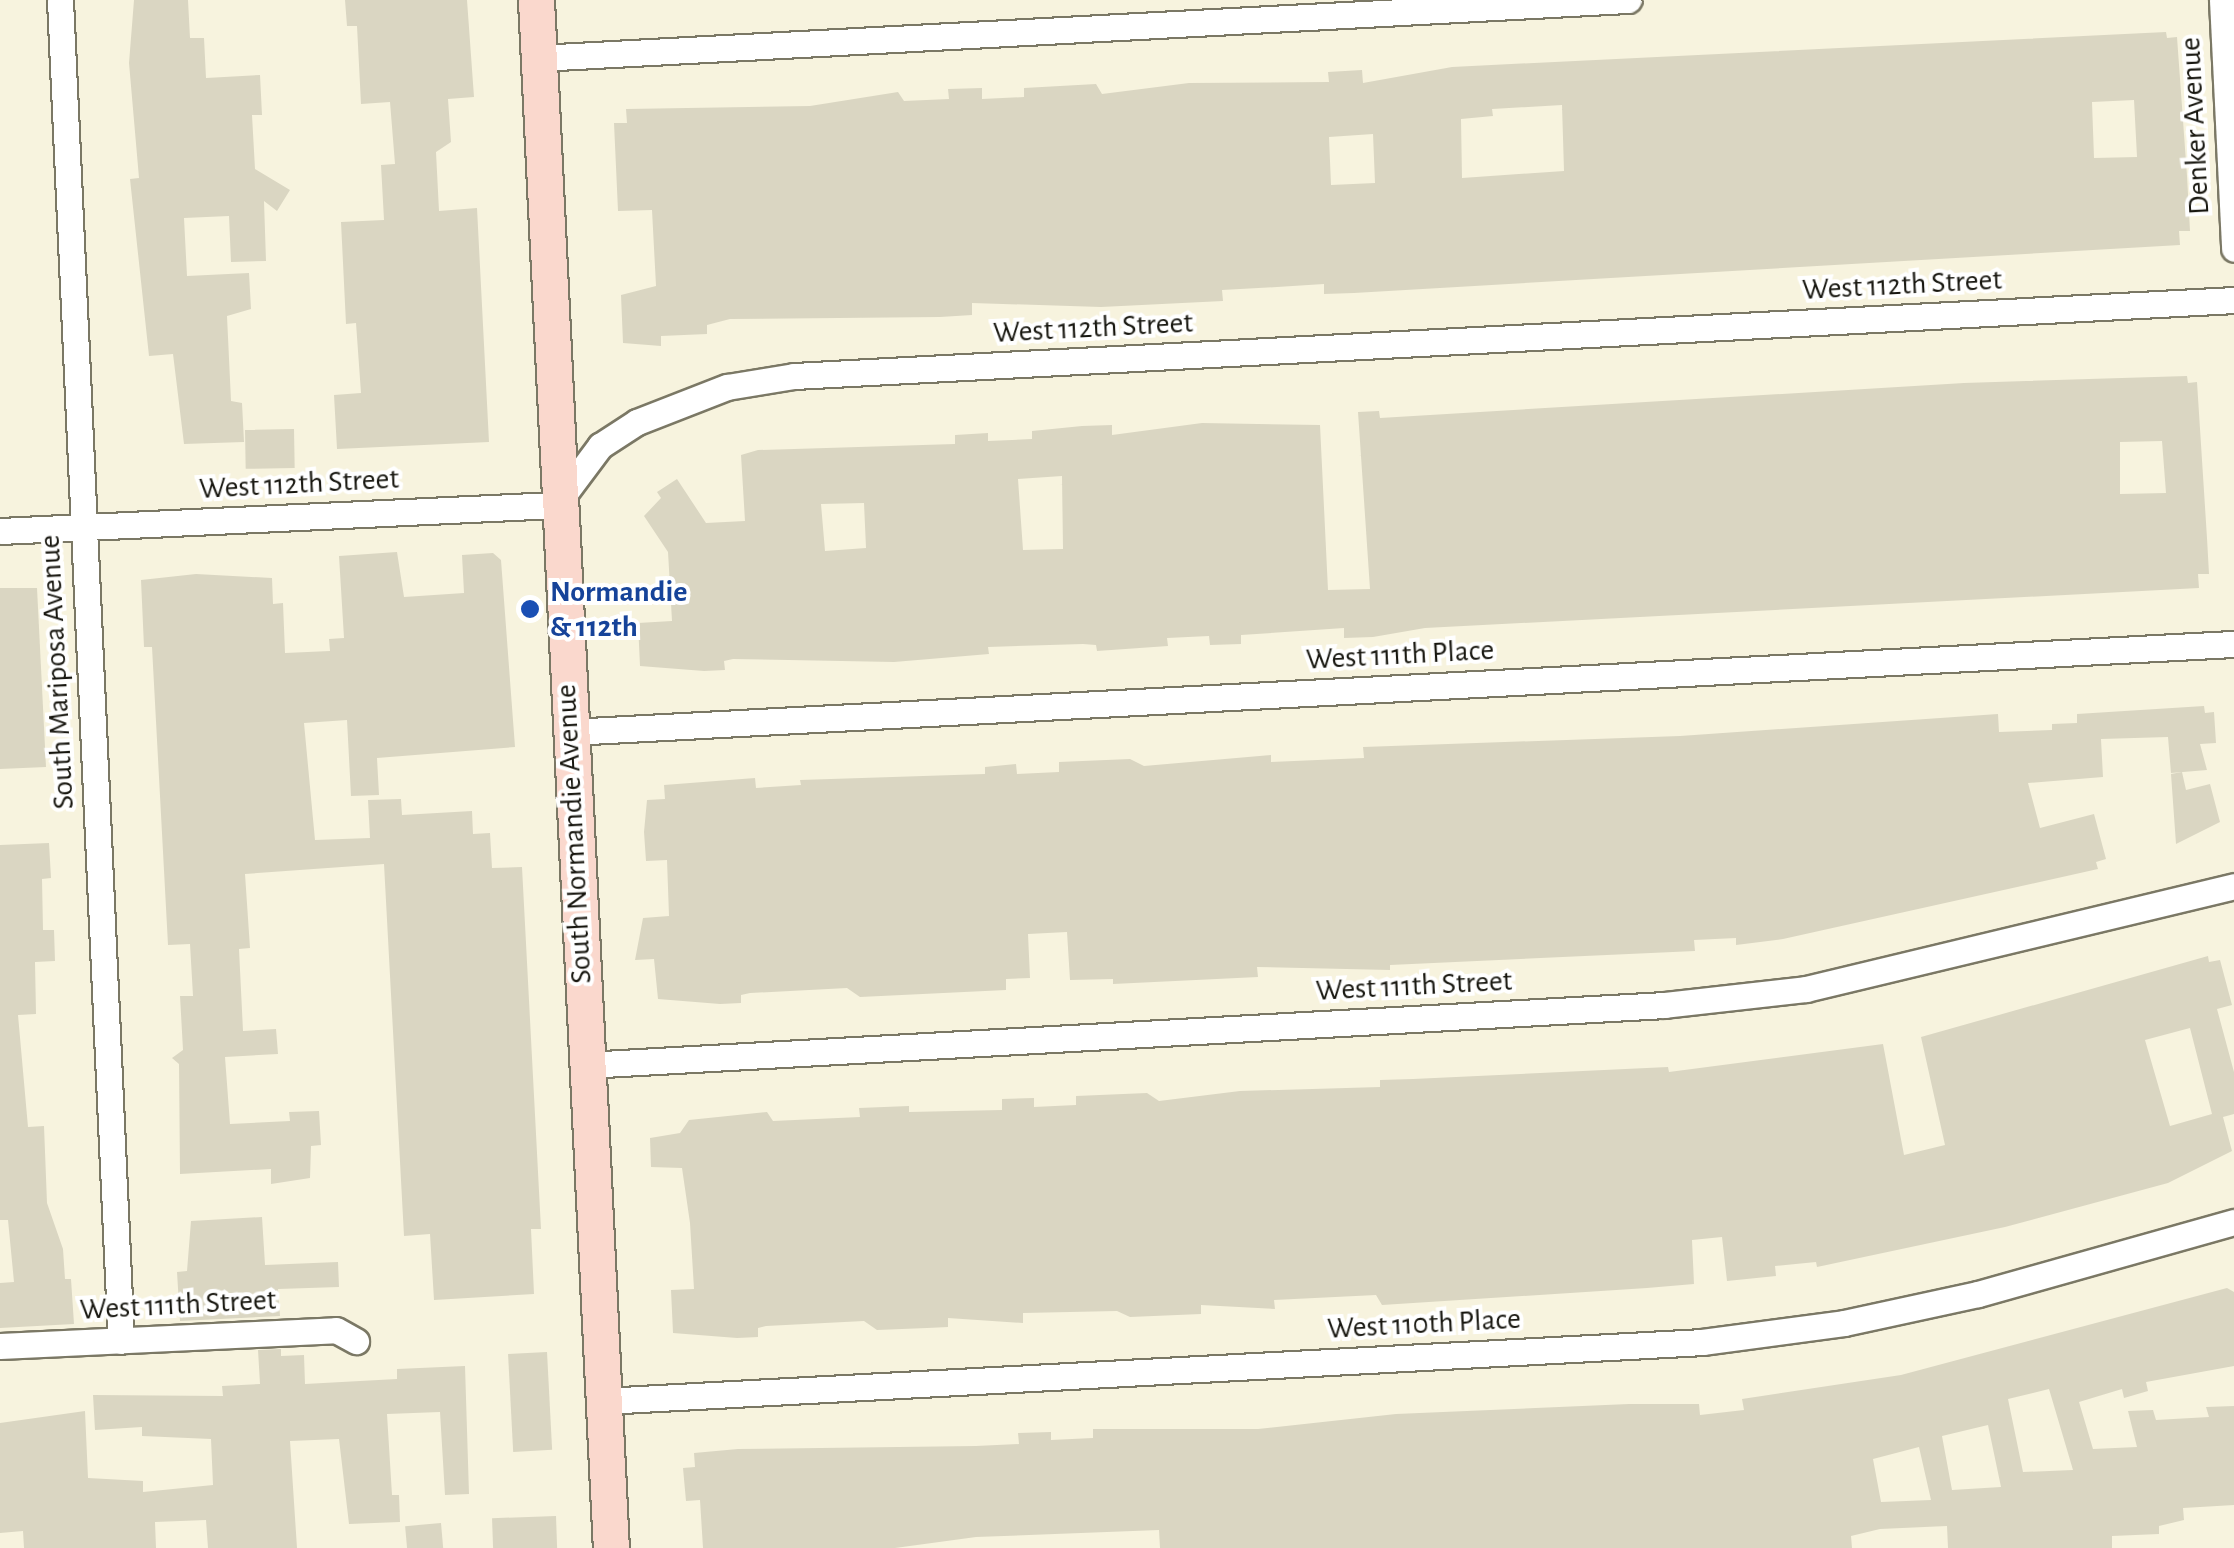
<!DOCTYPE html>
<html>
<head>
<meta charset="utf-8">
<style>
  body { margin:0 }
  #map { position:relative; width:2234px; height:1548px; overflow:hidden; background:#f7f3de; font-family:"Alegreya Sans",sans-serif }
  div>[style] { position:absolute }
  .building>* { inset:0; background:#dad6c2; transform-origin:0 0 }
  .roads { filter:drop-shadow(2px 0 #7b7865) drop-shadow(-2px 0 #7b7865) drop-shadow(0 2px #7b7865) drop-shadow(0 -2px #7b7865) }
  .minor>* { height:25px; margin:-12.5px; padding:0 12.5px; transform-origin:12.5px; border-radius:12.5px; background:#fff }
  .secondary>* { height:35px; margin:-17.5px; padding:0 17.5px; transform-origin:17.5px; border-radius:17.5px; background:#fad8cd }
  .dots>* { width:28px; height:28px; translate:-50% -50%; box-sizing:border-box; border:5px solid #fff; border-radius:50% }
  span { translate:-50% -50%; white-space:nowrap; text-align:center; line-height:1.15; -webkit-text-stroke:8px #fff; paint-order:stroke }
  .street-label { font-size:30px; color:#17160f }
  .transit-label { font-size:30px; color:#164399; font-weight:700 }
  .left { translate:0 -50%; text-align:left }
</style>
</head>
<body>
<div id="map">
  <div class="building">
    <i style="clip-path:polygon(134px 0,188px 0,190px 38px,204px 38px,206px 78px,260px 75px,262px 115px,252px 115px,255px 169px,290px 190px,277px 211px,264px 201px,266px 261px,231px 262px,229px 216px,184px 218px,187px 276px,249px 273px,251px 309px,227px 316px,231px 401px,242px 403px,244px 442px,184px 444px,173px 354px,149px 356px,130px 179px,139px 178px,129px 63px)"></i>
    <i style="clip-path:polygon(345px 0,467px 0,474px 97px,448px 99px,451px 142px,436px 152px,439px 211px,477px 208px,489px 442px,337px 449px,334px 395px,361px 393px,356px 323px,346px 324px,341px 222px,384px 220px,381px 165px,395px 164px,390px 102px,361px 104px,357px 26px,347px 26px)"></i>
    <i style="clip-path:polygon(evenodd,2166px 32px,2167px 38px,2177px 37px,2187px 176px,2190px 231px,2179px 231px,2180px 245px,1354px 293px,1324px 294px,1324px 284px,1277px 287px,1222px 290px,1223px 301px,1101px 307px,972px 303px,972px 315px,940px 317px,730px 319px,707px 325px,707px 334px,661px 336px,661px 346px,623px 343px,621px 295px,656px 286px,652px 210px,618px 211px,614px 123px,627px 123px,626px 109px,810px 106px,898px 92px,904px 101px,949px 99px,948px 89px,982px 88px,982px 99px,1024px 97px,1024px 88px,1096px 84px,1102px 94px,1189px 83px,1329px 82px,1328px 72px,1362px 70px,1363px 83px,1452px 67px,2166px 32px,2134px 100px,2137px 157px,2094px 158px,2092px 102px,2134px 100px,2166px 32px,1562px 105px,1564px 171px,1462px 178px,1461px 119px,1493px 116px,1492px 109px,1562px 105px,2166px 32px,1373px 134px,1375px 183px,1331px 185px,1329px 137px,1373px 134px)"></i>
    <i style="clip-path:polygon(evenodd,2187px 376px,2188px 383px,2197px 382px,2207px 538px,2209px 574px,2198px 574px,2199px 588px,1425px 628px,1373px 637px,1344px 638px,1344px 628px,1241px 635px,1241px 644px,1210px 645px,1209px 636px,1167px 638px,1168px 646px,1097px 651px,1096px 645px,1083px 644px,988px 647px,989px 654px,894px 662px,733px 659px,724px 661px,725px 670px,704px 671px,640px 666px,638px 623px,672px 621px,668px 552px,644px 516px,661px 498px,657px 492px,677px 479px,706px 523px,745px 521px,741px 455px,758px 450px,955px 444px,955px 435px,988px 433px,988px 441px,1032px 439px,1032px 431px,1082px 426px,1112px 425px,1112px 435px,1202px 423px,1320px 425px,1328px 590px,1370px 589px,1358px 412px,1379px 411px,1380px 418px,1964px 383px,2187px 376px,2162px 441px,2166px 493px,2120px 494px,2120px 442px,2162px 441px,2187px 376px,1062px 476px,1063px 549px,1023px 550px,1018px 479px,1062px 476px,2187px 376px,864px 503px,866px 548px,825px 551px,821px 504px,864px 503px)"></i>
    <i style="left:294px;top:429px;width:39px;height:49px;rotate:89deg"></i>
    <i style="clip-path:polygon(397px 552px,404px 597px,464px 593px,462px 555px,493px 553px,501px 560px,515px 747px,377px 758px,379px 795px,351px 796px,347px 720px,304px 723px,315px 840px,370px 838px,368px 800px,401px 799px,402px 815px,472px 811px,473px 834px,490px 833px,492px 868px,522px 867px,541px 1229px,531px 1229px,534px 1294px,434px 1300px,430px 1234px,404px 1236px,384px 864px,245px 874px,250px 948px,239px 949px,243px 1031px,276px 1029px,278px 1054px,225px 1057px,230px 1124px,290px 1121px,289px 1112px,319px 1111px,321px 1145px,311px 1146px,310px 1178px,271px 1184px,271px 1169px,180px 1174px,179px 1064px,172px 1058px,183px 1050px,180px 996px,193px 996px,190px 944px,168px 945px,152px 647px,144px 647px,141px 580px,196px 574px,272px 578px,273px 604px,283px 603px,285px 653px,330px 651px,329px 639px,344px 638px,339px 556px)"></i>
    <i style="clip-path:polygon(0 588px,37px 588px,46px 767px,0 769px)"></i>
    <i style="clip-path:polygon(2204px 706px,2205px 713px,2214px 712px,2216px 743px,2200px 744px,2207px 770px,2171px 773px,2168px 737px,2101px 739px,2103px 777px,2028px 783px,2040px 828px,2094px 814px,2106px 859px,2096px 862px,2098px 869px,1783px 939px,1736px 945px,1736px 938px,1694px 940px,1695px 951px,1390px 965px,1390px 970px,1257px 967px,1258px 977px,1113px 984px,1113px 979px,1070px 980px,1067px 932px,1028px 934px,1030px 978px,1006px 979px,1006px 990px,860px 997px,847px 988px,750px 993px,741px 995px,741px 1003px,720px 1004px,658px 999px,654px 959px,635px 960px,643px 918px,669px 916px,667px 860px,646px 861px,644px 832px,647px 800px,665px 799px,664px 785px,755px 778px,756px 788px,801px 785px,800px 780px,985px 774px,985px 767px,1016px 764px,1017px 774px,1059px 772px,1059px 762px,1130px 759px,1144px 766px,1271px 755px,1271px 762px,1364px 758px,1363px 747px,1680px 736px,1998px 714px,1999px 732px,2052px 730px,2052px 724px,2077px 723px,2077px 714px)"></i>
    <i style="clip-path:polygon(2182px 772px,2186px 790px,2210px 784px,2220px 822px,2176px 844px,2171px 774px)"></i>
    <i style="clip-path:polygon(49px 843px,51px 878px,42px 879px,43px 930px,54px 930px,55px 961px,35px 962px,36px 1014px,18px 1015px,28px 1127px,44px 1126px,47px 1203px,63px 1249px,65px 1279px,71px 1279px,74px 1324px,0 1328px,0 1283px,14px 1282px,8px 1220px,0 1220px,0 845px)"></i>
    <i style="clip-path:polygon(evenodd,2208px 956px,2209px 962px,2220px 960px,2232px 1005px,2217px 1009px,2234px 1072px,2234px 1114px,2223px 1117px,2232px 1151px,2168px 1183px,2005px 1227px,1817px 1267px,1816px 1262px,1775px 1266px,1776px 1276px,1727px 1281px,1722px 1237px,1692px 1240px,1694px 1284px,1647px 1288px,1382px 1305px,1376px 1295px,1274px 1300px,1275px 1309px,1201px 1305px,1201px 1314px,1130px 1317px,1117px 1311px,1023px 1313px,1023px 1323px,948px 1318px,948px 1327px,927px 1328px,877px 1330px,864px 1321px,766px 1326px,758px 1328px,758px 1337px,737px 1338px,673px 1333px,671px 1290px,694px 1289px,690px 1223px,682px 1168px,651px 1167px,650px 1138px,680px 1133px,689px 1120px,767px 1112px,773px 1121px,860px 1117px,859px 1108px,909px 1106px,909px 1112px,1002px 1110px,1002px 1099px,1034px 1098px,1034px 1107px,1076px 1105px,1076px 1096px,1147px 1093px,1159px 1101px,1240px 1091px,1380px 1087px,1380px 1080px,1413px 1079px,1668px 1067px,1669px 1072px,1883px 1044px,1904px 1155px,1945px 1145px,1921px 1037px,2208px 956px,2190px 1028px,2212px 1114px,2170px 1126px,2145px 1040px,2190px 1028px)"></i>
    <i style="clip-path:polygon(262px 1217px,265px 1265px,338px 1262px,339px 1287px,278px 1289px,280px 1316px,180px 1321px,177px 1272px,187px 1271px,191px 1221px)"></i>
    <i style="clip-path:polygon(evenodd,2227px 1288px,2234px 1292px,2234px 1366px,2146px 1382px,2148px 1391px,2124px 1398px,2122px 1389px,2079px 1402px,2093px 1449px,2137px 1447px,2128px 1411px,2153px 1410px,2156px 1420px,2209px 1417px,2206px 1407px,2234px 1406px,2234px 1505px,2183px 1508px,2184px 1520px,2159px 1526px,2159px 1534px,2112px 1536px,2112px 1548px,1948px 1548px,1947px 1526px,1880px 1529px,1851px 1536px,1852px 1548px,1160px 1548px,1159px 1530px,976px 1537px,895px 1548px,703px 1548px,700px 1500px,686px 1501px,683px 1468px,695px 1467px,694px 1453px,738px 1449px,976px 1446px,1019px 1444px,1018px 1433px,1051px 1432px,1051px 1440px,1093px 1438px,1093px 1429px,1258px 1429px,1396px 1414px,1629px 1404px,1699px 1404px,1700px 1415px,1744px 1410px,1742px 1399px,1901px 1375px,2227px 1288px,2049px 1389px,2073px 1470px,2023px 1472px,2008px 1399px,2049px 1389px,2227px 1288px,1988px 1425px,2001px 1487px,1952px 1490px,1942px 1436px,1988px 1425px,2227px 1288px,1919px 1447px,1931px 1500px,1881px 1502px,1873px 1459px,1919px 1447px)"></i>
    <i style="clip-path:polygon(281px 1349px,281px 1356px,304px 1355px,305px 1384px,397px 1379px,397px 1369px,465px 1366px,469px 1494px,445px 1495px,440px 1412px,387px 1414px,392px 1495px,399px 1495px,400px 1522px,349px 1524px,339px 1439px,290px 1441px,297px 1548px,208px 1548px,206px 1520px,155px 1522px,156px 1548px,24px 1548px,23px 1531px,0 1533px,0 1423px,85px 1411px,88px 1478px,143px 1481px,143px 1492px,213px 1485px,211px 1439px,142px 1436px,142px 1427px,95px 1430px,93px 1395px,223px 1396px,222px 1386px,260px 1384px,258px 1350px)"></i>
    <i style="left:547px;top:1352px;width:98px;height:39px;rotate:87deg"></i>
    <i style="left:556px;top:1516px;width:32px;height:64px;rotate:88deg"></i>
    <i style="left:441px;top:1523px;width:25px;height:36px;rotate:85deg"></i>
  </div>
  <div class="roads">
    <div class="minor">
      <i style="left:60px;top:0;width:1342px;rotate:87.4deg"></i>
      <i style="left:2222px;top:0;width:249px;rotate:87.2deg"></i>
      <i style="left:538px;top:58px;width:1092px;rotate:-3.05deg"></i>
      <i style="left:0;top:531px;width:557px;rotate:-2.68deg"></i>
      <i style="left:556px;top:505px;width:74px;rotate:-53.3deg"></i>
      <i style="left:600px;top:446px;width:44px;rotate:-33deg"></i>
      <i style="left:637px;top:422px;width:97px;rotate:-21.3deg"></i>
      <i style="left:727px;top:387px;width:68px;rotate:-9.3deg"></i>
      <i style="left:794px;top:376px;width:1442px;rotate:-3.02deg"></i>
      <i style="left:570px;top:732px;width:1666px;rotate:-3.03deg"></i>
      <i style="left:585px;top:1065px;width:1081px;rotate:-3.18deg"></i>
      <i style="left:1664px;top:1005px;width:143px;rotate:-6.4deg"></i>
      <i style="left:1806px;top:989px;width:440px;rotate:-13.5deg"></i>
      <i style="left:0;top:1346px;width:336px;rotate:-2.7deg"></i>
      <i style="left:336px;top:1330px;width:23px;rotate:29deg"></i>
      <i style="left:603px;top:1401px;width:1101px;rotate:-3.07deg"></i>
      <i style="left:1702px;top:1342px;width:143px;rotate:-7.6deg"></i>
      <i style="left:1844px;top:1323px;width:137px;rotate:-12.2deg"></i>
      <i style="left:1978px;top:1294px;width:266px;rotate:-15.7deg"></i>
    </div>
    <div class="secondary">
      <i style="left:536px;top:0;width:1550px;rotate:87.23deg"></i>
    </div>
  </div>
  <div class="dots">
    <i style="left:530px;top:609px;background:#1a4fb4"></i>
  </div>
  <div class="street-label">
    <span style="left:2195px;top:126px;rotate:-93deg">Denker Avenue</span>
    <span style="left:1902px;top:285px;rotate:-3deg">West 112th Street</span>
    <span style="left:1093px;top:328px;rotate:-3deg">West 112th Street</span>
    <span style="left:299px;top:484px;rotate:-3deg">West 112th Street</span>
    <span style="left:1400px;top:655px;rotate:-3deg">West 111th Place</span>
    <span style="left:57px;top:672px;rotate:-93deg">South Mariposa Avenue</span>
    <span style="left:574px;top:834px;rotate:-93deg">South Normandie Avenue</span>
    <span style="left:1414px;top:986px;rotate:-3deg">West 111th Street</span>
    <span style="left:178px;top:1305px;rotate:-3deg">West 111th Street</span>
    <span style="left:1424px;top:1324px;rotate:-3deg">West 110th Place</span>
  </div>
  <div class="transit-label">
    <span class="left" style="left:550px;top:609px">Normandie<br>&amp; 112th</span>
  </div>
</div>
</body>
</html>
